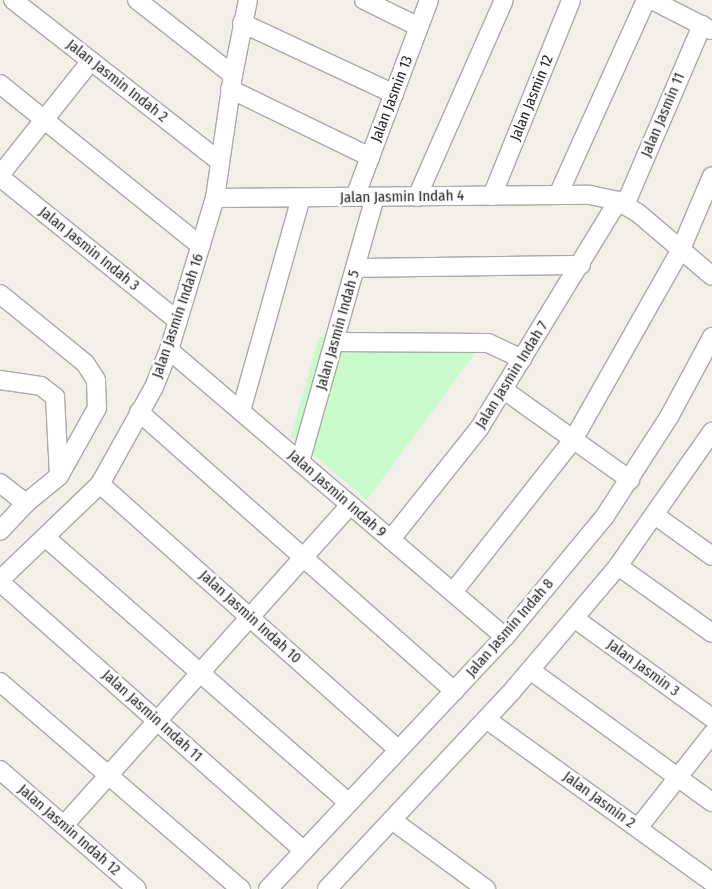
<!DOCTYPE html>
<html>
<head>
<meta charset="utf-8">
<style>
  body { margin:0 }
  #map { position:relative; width:712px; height:889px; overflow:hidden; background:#f2efe9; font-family:"Fira Sans Condensed",sans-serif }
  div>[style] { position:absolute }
  .park>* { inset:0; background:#c8facc }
  .roads { filter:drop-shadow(1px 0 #a9a9a9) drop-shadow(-1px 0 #a9a9a9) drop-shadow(0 1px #a9a9a9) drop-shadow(0 -1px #a9a9a9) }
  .minor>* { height:18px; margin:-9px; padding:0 9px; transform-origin:9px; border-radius:9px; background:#fff }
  span { translate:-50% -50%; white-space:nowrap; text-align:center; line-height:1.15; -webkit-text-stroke:4.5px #fff; paint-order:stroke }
  .street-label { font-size:15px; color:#222 }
</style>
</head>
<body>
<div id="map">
  <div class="park">
    <i style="clip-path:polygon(319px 337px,487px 337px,367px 500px,291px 436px)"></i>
  </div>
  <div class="roads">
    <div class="minor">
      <i style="left:13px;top:0;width:263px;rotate:38deg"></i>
      <i style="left:137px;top:0;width:122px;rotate:38deg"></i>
      <i style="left:364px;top:0;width:61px;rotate:26.1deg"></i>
      <i style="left:652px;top:0;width:66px;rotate:27deg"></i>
      <i style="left:242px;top:23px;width:168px;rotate:25deg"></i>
      <i style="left:0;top:84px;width:258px;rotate:38.9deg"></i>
      <i style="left:230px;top:89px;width:156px;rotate:25.9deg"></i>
      <i style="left:0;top:175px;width:146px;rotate:-51.4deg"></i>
      <i style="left:0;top:177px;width:229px;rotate:39deg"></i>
      <i style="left:558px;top:195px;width:214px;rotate:-65.7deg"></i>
      <i style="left:492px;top:196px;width:211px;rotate:-68deg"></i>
      <i style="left:355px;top:197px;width:210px;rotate:-69.4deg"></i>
      <i style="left:417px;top:197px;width:215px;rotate:-66.2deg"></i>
      <i style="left:215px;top:198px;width:375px;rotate:-0.5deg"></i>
      <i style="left:590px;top:195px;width:29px;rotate:12deg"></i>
      <i style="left:618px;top:201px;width:23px;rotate:31deg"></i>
      <i style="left:638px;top:213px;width:97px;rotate:40.4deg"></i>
      <i style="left:625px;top:205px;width:196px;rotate:-66.8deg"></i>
      <i style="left:355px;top:268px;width:226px;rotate:-0.8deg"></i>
      <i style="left:0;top:294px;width:109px;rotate:39.1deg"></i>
      <i style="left:85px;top:363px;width:20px;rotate:57deg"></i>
      <i style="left:96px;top:380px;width:28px;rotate:88deg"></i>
      <i style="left:97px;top:408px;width:78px;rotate:119.2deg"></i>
      <i style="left:59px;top:476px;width:43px;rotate:140.7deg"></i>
      <i style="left:26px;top:503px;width:38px;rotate:133deg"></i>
      <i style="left:334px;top:342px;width:154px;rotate:0.4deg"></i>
      <i style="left:488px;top:343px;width:38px;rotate:25deg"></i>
      <i style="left:169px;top:350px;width:442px;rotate:40.5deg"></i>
      <i style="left:0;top:380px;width:41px;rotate:8.3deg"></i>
      <i style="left:41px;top:386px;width:18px;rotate:38deg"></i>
      <i style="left:55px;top:397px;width:78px;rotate:87.1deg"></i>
      <i style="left:504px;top:390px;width:155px;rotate:35.5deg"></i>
      <i style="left:241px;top:411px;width:221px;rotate:-74.3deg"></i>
      <i style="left:139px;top:412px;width:421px;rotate:41.5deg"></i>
      <i style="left:300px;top:462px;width:275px;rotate:-74.2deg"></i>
      <i style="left:0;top:483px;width:33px;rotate:38deg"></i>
      <i style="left:100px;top:484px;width:400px;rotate:41.7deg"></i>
      <i style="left:656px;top:516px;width:69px;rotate:35.5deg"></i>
      <i style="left:45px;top:537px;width:404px;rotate:41.2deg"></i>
      <i style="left:391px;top:539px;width:143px;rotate:-51.5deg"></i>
      <i style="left:480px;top:427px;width:265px;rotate:-58.6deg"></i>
      <i style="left:618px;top:566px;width:115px;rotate:35.5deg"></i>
      <i style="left:0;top:580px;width:139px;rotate:-43.8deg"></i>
      <i style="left:100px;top:484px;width:111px;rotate:-60.9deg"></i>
      <i style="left:154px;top:387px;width:40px;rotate:-68deg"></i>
      <i style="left:169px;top:350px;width:159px;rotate:-73.2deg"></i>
      <i style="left:215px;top:198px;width:124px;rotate:-81.7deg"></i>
      <i style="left:233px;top:75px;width:76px;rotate:-78.7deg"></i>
      <i style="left:0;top:582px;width:406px;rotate:41.5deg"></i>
      <i style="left:453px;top:592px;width:194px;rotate:-51.7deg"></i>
      <i style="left:573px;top:440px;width:219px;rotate:-60.5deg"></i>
      <i style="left:681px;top:249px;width:79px;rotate:-67deg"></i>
      <i style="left:574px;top:618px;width:170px;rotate:35.9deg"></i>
      <i style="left:530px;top:670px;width:225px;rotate:36deg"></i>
      <i style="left:0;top:682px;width:318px;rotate:40.7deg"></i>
      <i style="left:486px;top:719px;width:279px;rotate:35.8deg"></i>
      <i style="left:0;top:770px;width:181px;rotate:41deg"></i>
      <i style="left:392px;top:820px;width:117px;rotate:36.3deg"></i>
      <i style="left:64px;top:825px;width:429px;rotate:-48.2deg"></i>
      <i style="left:638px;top:828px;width:120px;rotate:-51.8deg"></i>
      <i style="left:268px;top:889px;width:346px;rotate:-46.8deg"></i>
      <i style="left:505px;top:637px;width:157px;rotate:-50.4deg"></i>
      <i style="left:605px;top:516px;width:118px;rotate:-57.1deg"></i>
      <i style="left:669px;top:417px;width:91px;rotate:-61.7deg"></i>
      <i style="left:327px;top:889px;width:272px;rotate:-46.9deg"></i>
      <i style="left:513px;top:690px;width:162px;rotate:-49.7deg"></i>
      <i style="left:618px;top:566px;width:164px;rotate:-55deg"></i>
    </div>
  </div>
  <div class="street-label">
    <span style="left:117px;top:81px;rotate:38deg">Jalan Jasmin Indah 2</span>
    <span style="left:532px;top:98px;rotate:-68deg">Jalan Jasmin 12</span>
    <span style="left:392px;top:99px;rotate:-69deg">Jalan Jasmin 13</span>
    <span style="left:663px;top:115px;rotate:-67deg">Jalan Jasmin 11</span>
    <span style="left:402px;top:197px;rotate:-1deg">Jalan Jasmin Indah 4</span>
    <span style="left:89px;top:249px;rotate:39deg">Jalan Jasmin Indah 3</span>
    <span style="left:178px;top:316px;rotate:-71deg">Jalan Jasmin Indah 16</span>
    <span style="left:338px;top:330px;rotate:-74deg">Jalan Jasmin Indah 5</span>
    <span style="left:512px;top:375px;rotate:-58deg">Jalan Jasmin Indah 7</span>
    <span style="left:337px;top:494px;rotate:41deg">Jalan Jasmin Indah 9</span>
    <span style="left:250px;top:617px;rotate:42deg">Jalan Jasmin Indah 10</span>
    <span style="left:510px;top:628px;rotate:-49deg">Jalan Jasmin Indah 8</span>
    <span style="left:643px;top:668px;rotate:36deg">Jalan Jasmin 3</span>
    <span style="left:152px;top:716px;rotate:42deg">Jalan Jasmin Indah 11</span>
    <span style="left:599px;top:800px;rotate:36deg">Jalan Jasmin 2</span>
    <span style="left:69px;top:830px;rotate:41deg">Jalan Jasmin Indah 12</span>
  </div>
</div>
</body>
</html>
